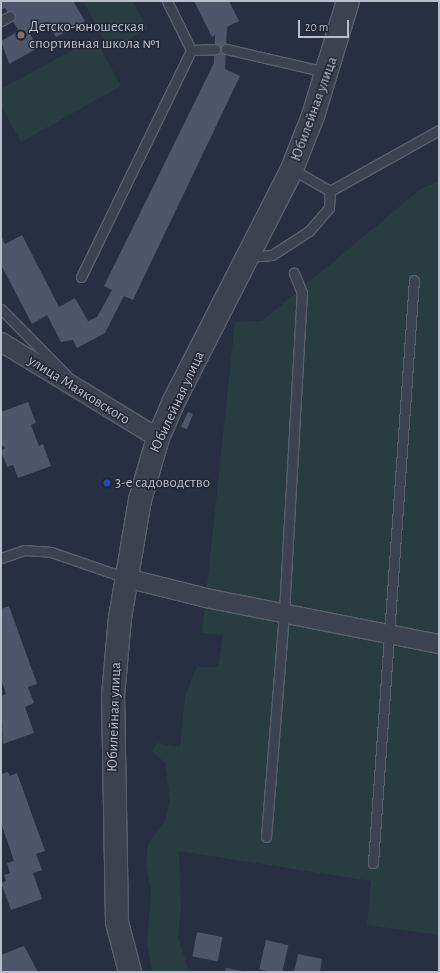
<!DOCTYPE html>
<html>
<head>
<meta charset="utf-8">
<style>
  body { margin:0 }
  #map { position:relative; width:440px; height:973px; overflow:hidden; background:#273040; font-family:"Alegreya Sans",sans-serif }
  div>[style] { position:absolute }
  .green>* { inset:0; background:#293c41 }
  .building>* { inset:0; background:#4e5669; transform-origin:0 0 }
  .roads { filter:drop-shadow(1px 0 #59606d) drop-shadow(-1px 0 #59606d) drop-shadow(0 1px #59606d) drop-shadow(0 -1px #59606d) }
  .service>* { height:9px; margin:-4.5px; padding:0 4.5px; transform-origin:4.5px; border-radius:4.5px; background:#3b4250 }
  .minor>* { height:18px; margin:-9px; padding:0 9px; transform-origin:9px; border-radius:9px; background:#3b4250 }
  .tertiary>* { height:22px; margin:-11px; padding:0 11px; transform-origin:11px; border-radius:11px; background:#3b4250 }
  .dots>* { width:11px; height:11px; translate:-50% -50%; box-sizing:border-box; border:2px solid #202735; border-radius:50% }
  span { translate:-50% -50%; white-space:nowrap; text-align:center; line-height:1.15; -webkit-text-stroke:3px #202735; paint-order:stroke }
  .poi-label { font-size:15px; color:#b8beca }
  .left { translate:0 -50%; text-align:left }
  .street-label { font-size:15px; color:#b8beca }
  .frame { position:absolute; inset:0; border:2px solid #b8beca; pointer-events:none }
  .scale { position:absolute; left:298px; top:20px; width:51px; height:18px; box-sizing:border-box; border:2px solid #b8beca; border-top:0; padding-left:5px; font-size:12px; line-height:14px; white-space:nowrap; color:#b8beca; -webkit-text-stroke:3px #202735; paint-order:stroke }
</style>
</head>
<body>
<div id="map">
  <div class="green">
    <i style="clip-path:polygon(83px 1px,132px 1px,148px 29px,110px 50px)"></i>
    <i style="clip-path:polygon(95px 38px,121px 86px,21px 142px,1px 106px,1px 89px)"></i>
    <i style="clip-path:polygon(439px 182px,439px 935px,367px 925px,371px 881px,179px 851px,181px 908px,178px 937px,189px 972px,152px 972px,147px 942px,151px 892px,146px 863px,148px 844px,165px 820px,170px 801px,165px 763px,152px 751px,157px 743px,180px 747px,185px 696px,197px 667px,218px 667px,223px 635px,202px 633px,235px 322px,262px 321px,422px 188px)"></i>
  </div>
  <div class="building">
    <i style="clip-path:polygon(1px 1px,73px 1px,85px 21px,56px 37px,48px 22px,29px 32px,38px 48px,9px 64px,1px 41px,19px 31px,5px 8px,1px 10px)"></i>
    <i style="clip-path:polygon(194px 1px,229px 1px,239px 21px,227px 27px,225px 69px,240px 76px,133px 300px,124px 296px,105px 333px,77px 348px,73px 340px,61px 342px,47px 315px,32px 324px,1px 265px,1px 236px,5px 244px,22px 235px,59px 307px,75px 298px,88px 321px,97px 317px,112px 290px,104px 286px,214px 63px,215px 35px,212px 37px)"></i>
    <i style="clip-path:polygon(28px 402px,36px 423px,31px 425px,35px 436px,39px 446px,43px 444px,51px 466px,18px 478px,13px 465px,7px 467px,1px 451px,5px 448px,1px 444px,1px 412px)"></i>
    <i style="clip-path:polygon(188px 412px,193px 414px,187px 429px,181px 427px)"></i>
    <i style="clip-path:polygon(9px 606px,37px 684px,28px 687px,34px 703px,25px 707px,34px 733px,3px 744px,1px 696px,6px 694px,1px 679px,1px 609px)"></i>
    <i style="clip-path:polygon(8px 772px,10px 776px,17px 773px,45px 851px,36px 854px,42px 870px,33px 873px,42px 899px,11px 910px,1px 883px,6px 881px,4px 875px,10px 873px,7px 863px,14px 861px,1px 823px,1px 774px)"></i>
    <i style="left:197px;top:932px;width:26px;height:25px;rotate:11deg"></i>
    <i style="left:266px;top:940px;width:23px;height:30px;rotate:13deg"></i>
    <i style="clip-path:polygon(24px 946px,38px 972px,1px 972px,1px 955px)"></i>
    <i style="clip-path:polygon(298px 954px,322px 959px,320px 972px,294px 972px)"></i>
    <i style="clip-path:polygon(226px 968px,242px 971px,242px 972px,225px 972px)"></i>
  </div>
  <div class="roads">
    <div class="service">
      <i style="left:167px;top:1px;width:55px;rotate:63.9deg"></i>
      <i style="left:1px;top:21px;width:10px;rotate:-29deg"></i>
      <i style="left:226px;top:49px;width:103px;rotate:13deg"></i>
      <i style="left:292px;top:169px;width:44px;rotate:30.1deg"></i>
      <i style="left:330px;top:191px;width:125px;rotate:-29.2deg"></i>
      <i style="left:249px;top:257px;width:23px;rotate:-5deg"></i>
      <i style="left:272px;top:255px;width:44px;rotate:-33deg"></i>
      <i style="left:309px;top:231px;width:30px;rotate:-49deg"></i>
      <i style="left:329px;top:208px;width:17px;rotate:-87deg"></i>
      <i style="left:81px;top:277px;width:252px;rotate:-64.1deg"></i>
      <i style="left:191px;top:50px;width:24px;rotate:-2deg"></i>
      <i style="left:1px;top:309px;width:93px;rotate:45.4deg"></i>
      <i style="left:1px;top:558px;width:24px;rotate:-19deg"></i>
      <i style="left:24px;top:550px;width:27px;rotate:4deg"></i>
      <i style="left:51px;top:552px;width:79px;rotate:19.1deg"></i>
      <i style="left:266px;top:837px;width:226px;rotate:-85.4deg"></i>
      <i style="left:284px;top:612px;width:320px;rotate:-86.8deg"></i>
      <i style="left:302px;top:293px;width:22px;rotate:-112deg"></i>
      <i style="left:373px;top:863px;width:584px;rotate:-85.98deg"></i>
    </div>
    <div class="minor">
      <i style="left:1px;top:342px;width:184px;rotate:31.4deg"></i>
      <i style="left:126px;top:578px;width:82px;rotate:14deg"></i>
      <i style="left:206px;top:598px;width:237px;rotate:11.2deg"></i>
    </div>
    <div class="tertiary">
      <i style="left:130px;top:972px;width:52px;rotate:-104.6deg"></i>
      <i style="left:117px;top:922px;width:226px;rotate:-91deg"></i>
      <i style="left:113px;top:696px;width:78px;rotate:-84.9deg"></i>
      <i style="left:120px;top:618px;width:120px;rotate:-80.4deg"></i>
      <i style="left:140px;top:500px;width:65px;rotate:-73.8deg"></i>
      <i style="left:158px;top:438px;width:40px;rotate:-66.6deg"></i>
      <i style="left:174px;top:401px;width:260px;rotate:-63deg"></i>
      <i style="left:292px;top:169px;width:57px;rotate:-68.4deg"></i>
      <i style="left:313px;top:116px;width:120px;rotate:-73.1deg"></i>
    </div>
  </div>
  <div class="dots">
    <i style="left:21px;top:35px;background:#8d6e63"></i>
    <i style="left:107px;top:483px;background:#1a4fb4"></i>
  </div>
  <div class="poi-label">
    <span class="left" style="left:29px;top:35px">Детско-юношеская<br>спортивная школа №1</span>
    <span class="left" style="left:115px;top:483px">3-е садоводство</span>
  </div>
  <div class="street-label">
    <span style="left:314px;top:109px;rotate:-70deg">Юбилейная улица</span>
    <span style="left:79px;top:390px;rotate:32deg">улица Маяковского</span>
    <span style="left:177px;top:402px;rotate:-65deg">Юбилейная улица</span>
    <span style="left:114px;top:717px;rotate:-88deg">Юбилейная улица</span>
  </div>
  <div class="frame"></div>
  <div class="scale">20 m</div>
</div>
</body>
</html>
